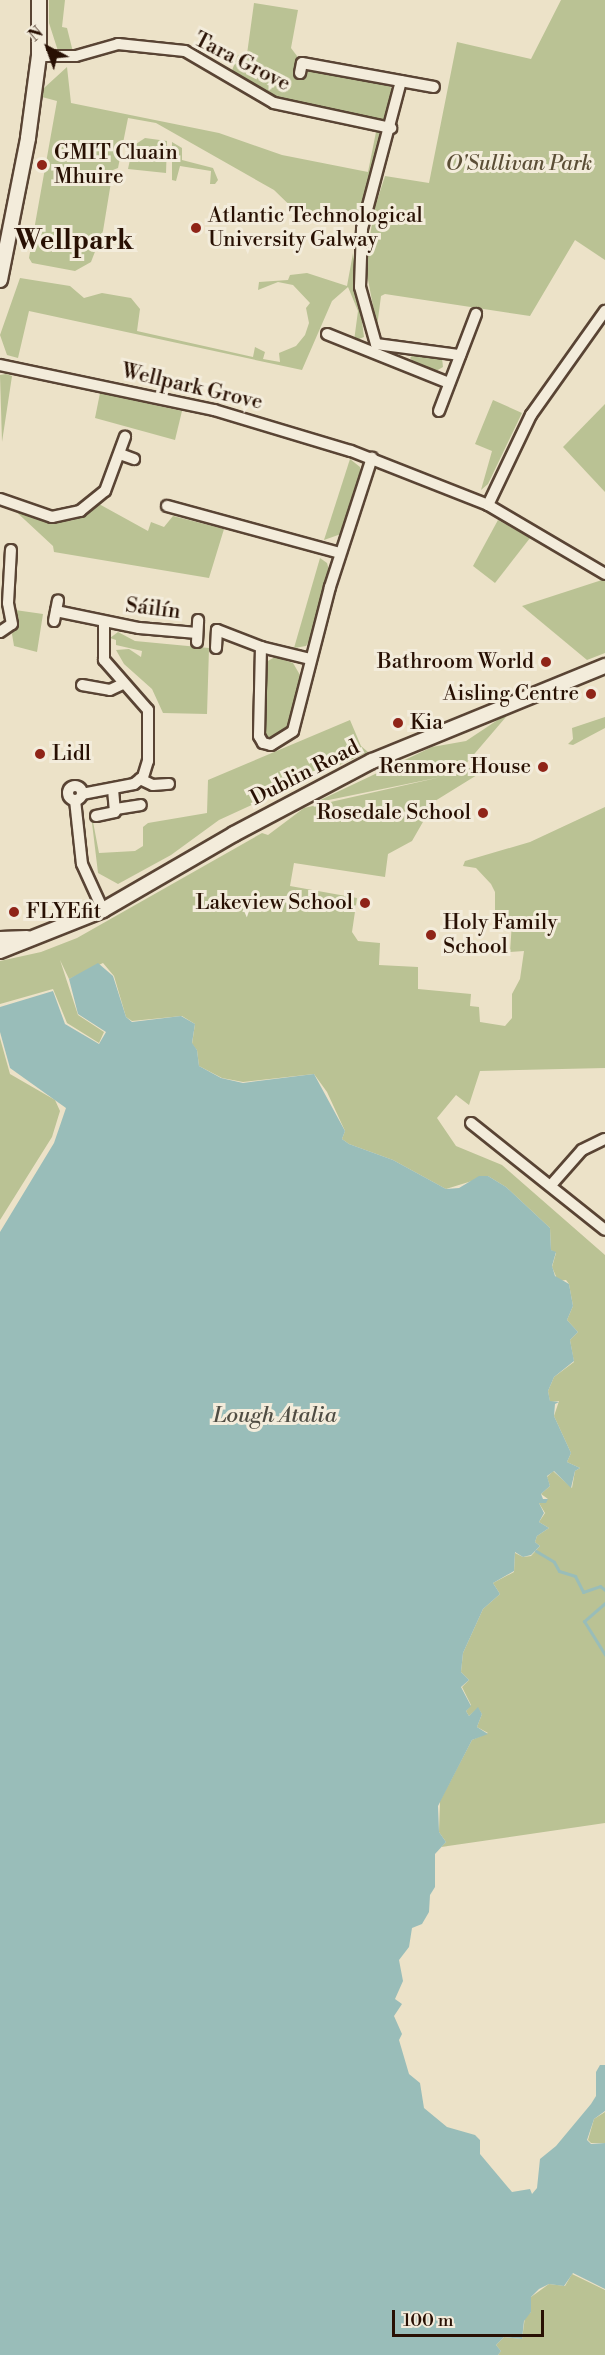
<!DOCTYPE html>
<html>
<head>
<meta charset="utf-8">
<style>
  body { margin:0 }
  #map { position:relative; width:605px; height:2355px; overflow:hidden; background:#ece2c8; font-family:"Libre Bodoni",serif }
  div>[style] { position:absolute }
  .green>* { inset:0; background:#bac294 }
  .water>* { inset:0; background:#99bdb9 }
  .stream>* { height:3px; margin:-1.5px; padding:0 1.5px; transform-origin:1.5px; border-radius:1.5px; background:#99bdb9 }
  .roads { filter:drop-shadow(2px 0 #594434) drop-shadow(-2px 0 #594434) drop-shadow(0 2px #594434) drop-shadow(0 -2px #594434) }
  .street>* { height:10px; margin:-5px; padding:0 5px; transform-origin:5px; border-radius:5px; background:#f3ecdb }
  .street>.ring { margin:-5px; padding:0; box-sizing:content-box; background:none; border:10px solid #f3ecdb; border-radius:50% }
  .secondary>* { height:14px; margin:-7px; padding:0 7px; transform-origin:7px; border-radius:7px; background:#f3ecdb }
  .dots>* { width:16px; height:16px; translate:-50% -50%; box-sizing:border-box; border:3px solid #f3ecdb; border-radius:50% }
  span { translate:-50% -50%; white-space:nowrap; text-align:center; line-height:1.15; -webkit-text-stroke:6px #f3ecdb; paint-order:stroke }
  .street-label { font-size:21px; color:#281003 }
  .poi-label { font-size:21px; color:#281003 }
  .left { translate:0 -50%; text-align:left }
  .right { translate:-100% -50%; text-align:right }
  .park-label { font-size:21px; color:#5b4e36; font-style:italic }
  .water-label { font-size:22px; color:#504d43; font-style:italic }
  .district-label { font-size:27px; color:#281003; font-weight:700 }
  .north { position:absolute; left:18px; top:18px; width:60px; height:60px; -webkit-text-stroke:4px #f3ecdb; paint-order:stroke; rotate:319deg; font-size:16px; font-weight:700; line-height:24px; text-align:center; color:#281003 }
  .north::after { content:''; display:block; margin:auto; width:21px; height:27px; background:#281003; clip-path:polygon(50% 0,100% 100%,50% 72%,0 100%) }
  .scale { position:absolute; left:392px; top:2310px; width:152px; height:27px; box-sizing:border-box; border:3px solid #281003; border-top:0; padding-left:8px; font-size:18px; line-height:21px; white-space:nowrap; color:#281003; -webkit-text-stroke:4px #f3ecdb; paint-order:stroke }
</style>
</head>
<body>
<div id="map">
  <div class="green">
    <i style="clip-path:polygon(49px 0,65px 0,62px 27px,67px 28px,73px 52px,58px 51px,49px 23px)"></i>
    <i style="clip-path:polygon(561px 0,605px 0,605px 260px,575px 240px,530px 316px,385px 294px,381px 296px,377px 327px,365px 264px,375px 207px,385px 176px,429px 183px,457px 42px,531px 59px)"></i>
    <i style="clip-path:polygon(254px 3px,298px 10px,291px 48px,297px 56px,295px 76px,303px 78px,310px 70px,389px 85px,393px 91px,387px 118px,381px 121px,305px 109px,266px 96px,231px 73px,238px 55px,247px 54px)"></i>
    <i style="clip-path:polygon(67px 67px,71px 103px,219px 133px,282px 155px,368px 172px,376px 132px,381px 134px,361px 214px,326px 209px,319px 217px,306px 221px,274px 190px,156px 123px,128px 118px,118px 168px,113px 170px,103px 231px,91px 262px,75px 271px,32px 263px,29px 258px,57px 101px,42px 97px,44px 88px)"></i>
    <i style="clip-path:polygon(145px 138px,167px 141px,166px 173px,128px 169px,133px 146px)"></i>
    <i style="clip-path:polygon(172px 142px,182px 148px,182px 160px,213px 168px,218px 180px,215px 184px,210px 184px,211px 171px,180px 166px,176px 181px,172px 180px)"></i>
    <i style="clip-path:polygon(353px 253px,364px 337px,354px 341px,358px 311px,348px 287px,332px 301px,302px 370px,29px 311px,18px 358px,7px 355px,0 335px,20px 278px,70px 286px,84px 298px,102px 293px,131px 298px,140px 309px,137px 331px,253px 357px,255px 347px,265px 352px,263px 359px,280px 362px,279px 353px,296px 346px,305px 335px,309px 323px,306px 308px,310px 303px,293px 285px,278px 282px,258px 290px,259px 282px,288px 280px,290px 275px,307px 273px,347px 286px)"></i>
    <i style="clip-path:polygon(414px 353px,442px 358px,443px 367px,436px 371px,415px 364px,410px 358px)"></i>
    <i style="clip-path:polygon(6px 374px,12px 376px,2px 442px,0 375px)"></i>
    <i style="clip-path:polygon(100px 393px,182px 411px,175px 440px,95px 418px)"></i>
    <i style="clip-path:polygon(493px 400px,522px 413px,488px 484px,481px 490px,492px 451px,475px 444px)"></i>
    <i style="clip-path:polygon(605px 404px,605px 492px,563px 447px)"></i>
    <i style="clip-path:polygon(350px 459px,360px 467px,360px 478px,341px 534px,324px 540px)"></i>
    <i style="clip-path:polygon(99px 504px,148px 531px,151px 522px,164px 527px,173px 516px,224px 529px,209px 578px,54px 552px,53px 546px,11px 507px,52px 523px,74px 520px)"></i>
    <i style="clip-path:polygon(498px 520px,530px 538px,495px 583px,473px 566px)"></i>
    <i style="clip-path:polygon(320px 558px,327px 563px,329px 570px,309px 641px,306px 646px,294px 648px)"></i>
    <i style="clip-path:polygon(605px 579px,605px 653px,587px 660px,522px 606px)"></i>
    <i style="clip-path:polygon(15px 610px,43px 614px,37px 652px,14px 646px,12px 634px,18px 619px)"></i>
    <i style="clip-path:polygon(118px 632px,135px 641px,209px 648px,207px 714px,163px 713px,152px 689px,124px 664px,116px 650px,129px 649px,141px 657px,142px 651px,116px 645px,116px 640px,110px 638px)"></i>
    <i style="clip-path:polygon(275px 657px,293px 663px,300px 675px,289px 727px,285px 734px,270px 740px,264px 736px,266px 662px)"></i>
    <i style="clip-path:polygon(511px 711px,464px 766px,445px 775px,466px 765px,477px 775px,435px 801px,412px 841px,388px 854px,385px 877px,294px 863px,290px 886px,357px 898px,352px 932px,358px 941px,380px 943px,379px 965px,418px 967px,418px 989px,471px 994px,470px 1006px,479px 1007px,480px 1022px,505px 1026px,512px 1018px,512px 994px,520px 979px,524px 951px,510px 952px,512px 922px,495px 919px,495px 892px,491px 884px,476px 868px,463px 866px,465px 861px,530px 842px,605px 807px,605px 1068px,480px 1071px,469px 1105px,456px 1095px,437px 1118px,456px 1146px,502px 1165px,605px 1255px,605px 1823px,441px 1847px,446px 1842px,439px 1832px,440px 1801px,472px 1740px,488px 1733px,477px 1727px,482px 1714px,478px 1708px,469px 1716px,466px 1711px,471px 1705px,462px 1687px,469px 1680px,461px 1672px,463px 1653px,483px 1609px,500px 1594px,493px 1583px,514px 1572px,515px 1553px,523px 1557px,531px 1556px,540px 1546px,535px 1542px,537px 1536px,549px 1528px,539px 1522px,545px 1513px,539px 1503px,548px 1499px,541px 1494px,550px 1486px,547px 1477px,553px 1471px,572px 1488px,575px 1471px,580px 1468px,567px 1462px,571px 1453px,554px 1416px,559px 1401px,550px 1402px,548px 1391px,554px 1377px,574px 1362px,570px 1340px,578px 1332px,567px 1320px,573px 1306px,569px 1284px,566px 1280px,558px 1281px,552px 1267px,556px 1253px,551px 1250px,550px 1228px,506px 1187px,488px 1176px,446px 1189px,393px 1160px,349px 1144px,342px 1139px,345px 1131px,327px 1092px,314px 1074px,243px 1082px,222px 1078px,199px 1066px,197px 1050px,192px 1044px,195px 1024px,182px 1016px,132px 1021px,126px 1017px,114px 976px,103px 963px,69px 979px,60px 960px,78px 1015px,104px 1032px,99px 1043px,67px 1023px,53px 989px,0 1004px,0 961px,41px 952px,77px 938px,262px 833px,268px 835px,304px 808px,441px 777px,314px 803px,432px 747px,466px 741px)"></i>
    <i style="clip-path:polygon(605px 717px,605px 728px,573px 745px,568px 744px,573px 739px,572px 728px)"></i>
    <i style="clip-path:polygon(350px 720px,361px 746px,368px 752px,219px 820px,171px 855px,118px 884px,98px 873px,90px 806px,99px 853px,135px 851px,143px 846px,143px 827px,148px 823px,207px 813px,208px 780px)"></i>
    <i style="clip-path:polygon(0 1038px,10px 1074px,55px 1100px,60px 1111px,52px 1137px,0 1220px)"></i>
    <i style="clip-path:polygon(605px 2112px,605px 2143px,591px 2143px,588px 2140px,594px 2119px)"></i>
    <i style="clip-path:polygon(572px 2274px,605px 2290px,605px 2355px,498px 2355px,501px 2351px,496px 2345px,504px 2337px,522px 2339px,525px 2317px,531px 2312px,531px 2297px,549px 2284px,565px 2286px)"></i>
  </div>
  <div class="water">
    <i style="clip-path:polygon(98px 963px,113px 976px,126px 1017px,132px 1022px,181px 1016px,195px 1024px,192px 1043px,197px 1050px,199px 1066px,221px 1078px,243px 1083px,314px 1074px,345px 1131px,342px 1139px,349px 1144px,393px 1160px,446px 1189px,459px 1188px,479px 1176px,488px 1176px,506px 1187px,550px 1228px,551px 1250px,556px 1252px,552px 1266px,555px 1276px,569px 1284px,573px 1306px,567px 1320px,578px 1332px,570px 1340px,574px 1361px,554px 1377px,548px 1391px,550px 1401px,559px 1402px,555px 1404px,554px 1416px,571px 1453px,567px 1462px,580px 1468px,575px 1471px,571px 1488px,554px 1471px,547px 1476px,550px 1486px,541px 1494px,543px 1499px,548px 1499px,546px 1503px,539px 1503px,544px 1513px,539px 1522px,549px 1528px,537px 1536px,535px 1542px,540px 1546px,531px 1555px,523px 1557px,515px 1552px,514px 1571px,493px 1583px,500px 1594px,483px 1609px,463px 1653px,461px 1672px,469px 1680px,461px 1687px,471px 1706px,466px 1711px,469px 1716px,478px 1707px,482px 1714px,477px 1727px,488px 1734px,472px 1740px,438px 1806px,439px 1832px,446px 1842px,435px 1854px,435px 1887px,430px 1895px,429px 1912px,422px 1924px,412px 1928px,409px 1947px,399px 1960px,403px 1981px,395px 1999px,402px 2004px,394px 2016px,402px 2034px,399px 2040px,409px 2074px,420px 2083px,424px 2108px,447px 2127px,475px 2135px,480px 2140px,480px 2154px,512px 2192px,530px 2189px,532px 2194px,537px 2188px,540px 2159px,556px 2146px,591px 2104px,596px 2096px,596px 2072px,600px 2065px,605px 2065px,605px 2111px,594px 2119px,587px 2140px,591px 2144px,605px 2143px,605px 2289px,573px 2273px,564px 2286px,549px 2284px,539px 2289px,531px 2297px,531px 2312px,524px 2321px,522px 2339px,504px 2337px,496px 2345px,501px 2351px,498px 2355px,0 2355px,0 1232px,54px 1143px,66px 1108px,10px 1068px,0 1032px,0 1007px,53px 991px,65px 1024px,99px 1044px,106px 1032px,78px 1014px,69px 979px)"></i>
  </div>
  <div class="stream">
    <i style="left:536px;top:1551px;width:21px;rotate:31deg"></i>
    <i style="left:554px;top:1562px;width:10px;rotate:61deg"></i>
    <i style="left:559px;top:1571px;width:17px;rotate:17deg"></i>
    <i style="left:575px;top:1576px;width:18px;rotate:63deg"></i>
    <i style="left:583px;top:1592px;width:18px;rotate:-19deg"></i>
    <i style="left:600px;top:1586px;width:6px;rotate:39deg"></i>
    <i style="left:605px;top:1603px;width:28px;rotate:139deg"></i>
    <i style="left:584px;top:1621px;width:40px;rotate:58deg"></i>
  </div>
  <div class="roads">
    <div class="street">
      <i style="left:39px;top:56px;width:37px"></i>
      <i style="left:76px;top:56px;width:44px;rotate:-15.9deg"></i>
      <i style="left:118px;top:44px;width:67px;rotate:6deg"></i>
      <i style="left:185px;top:51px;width:103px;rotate:30.3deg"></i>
      <i style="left:274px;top:103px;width:120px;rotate:12.1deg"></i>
      <i style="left:300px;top:73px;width:10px;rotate:-79deg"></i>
      <i style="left:302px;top:63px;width:134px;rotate:10.3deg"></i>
      <i style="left:401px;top:81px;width:153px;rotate:104.8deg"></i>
      <i style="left:362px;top:229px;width:58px;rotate:92deg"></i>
      <i style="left:360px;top:287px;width:59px;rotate:74.3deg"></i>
      <i style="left:376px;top:344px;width:85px;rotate:7.5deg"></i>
      <i style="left:327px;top:334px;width:131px;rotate:21.9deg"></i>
      <i style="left:0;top:365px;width:219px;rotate:11.9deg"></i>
      <i style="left:214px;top:410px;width:143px;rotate:16.7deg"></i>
      <i style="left:351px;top:451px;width:147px;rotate:21.5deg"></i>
      <i style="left:488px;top:505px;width:136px;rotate:30.5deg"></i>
      <i style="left:439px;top:411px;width:104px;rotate:-69.1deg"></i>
      <i style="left:120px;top:454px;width:15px;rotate:20deg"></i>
      <i style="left:0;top:499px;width:55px;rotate:19.1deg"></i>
      <i style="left:52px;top:517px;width:29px;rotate:-12deg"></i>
      <i style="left:80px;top:511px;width:32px;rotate:-39deg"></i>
      <i style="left:105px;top:491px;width:58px;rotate:-69.7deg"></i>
      <i style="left:488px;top:505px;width:100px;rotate:-64.5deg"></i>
      <i style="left:531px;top:415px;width:128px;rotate:-54.6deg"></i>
      <i style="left:167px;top:506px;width:179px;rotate:15.2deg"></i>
      <i style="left:56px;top:611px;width:85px;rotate:11.6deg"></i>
      <i style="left:139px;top:628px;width:58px;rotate:4.9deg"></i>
      <i style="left:54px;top:621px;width:21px;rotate:-79deg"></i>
      <i style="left:0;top:632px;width:14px;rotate:-34deg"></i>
      <i style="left:12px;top:624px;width:21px;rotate:-101deg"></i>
      <i style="left:8px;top:603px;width:53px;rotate:-86.8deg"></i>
      <i style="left:197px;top:642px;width:22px;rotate:-87deg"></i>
      <i style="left:261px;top:647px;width:89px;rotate:91.3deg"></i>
      <i style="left:259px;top:736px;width:8px;rotate:60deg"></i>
      <i style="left:263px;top:743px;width:8px;rotate:14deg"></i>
      <i style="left:271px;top:745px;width:26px;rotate:-32deg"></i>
      <i style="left:293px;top:731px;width:149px;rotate:-75.6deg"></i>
      <i style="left:330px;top:587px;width:136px;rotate:-72deg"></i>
      <i style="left:216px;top:648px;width:18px;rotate:-87deg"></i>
      <i style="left:217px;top:630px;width:47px;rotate:21.1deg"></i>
      <i style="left:261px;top:647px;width:50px;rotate:13.8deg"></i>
      <i style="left:82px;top:685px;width:28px;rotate:10deg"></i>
      <i style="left:110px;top:690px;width:14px;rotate:-25deg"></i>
      <i style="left:140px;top:779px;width:14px;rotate:25deg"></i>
      <i style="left:153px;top:785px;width:16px;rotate:-4deg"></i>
      <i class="ring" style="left:68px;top:786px;width:4px;height:4px"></i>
      <i style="left:82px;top:794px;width:53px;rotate:-10.9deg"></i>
      <i style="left:134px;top:784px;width:11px;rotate:-38deg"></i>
      <i style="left:143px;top:777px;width:17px;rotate:-73deg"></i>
      <i style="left:148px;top:761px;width:51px;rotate:-90deg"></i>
      <i style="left:148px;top:710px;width:67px;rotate:-131.3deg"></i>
      <i style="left:104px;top:660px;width:38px;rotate:-90deg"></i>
      <i style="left:75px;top:800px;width:64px;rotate:83.8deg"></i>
      <i style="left:82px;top:864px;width:51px;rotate:65.5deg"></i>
      <i style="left:116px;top:809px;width:25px;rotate:-9deg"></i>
      <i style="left:96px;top:816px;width:19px;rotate:-12deg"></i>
      <i style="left:115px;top:812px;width:23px;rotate:-95deg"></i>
      <i style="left:471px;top:1123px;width:171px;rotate:38.6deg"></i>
      <i style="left:552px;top:1184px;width:45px;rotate:-48.6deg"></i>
      <i style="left:582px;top:1150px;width:25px;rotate:-26deg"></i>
    </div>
    <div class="secondary">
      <i style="left:0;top:280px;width:145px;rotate:-78.8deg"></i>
      <i style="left:28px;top:138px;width:83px;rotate:-82.4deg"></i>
      <i style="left:39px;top:56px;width:56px;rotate:-90deg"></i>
      <i style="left:0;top:939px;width:27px;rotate:-2deg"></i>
      <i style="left:0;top:951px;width:111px;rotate:-21.7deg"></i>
      <i style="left:103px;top:910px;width:151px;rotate:-30.1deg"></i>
      <i style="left:234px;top:834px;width:156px;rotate:-27.9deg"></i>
      <i style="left:372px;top:761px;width:252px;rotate:-22.2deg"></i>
    </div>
  </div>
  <div class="dots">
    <i style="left:42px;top:165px;background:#8f2418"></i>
    <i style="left:196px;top:228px;background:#8f2418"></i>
    <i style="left:546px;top:662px;background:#8f2418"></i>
    <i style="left:591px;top:694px;background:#8f2418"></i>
    <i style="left:398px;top:723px;background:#8f2418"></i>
    <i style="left:40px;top:754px;background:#8f2418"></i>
    <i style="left:543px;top:767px;background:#8f2418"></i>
    <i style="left:483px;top:813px;background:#8f2418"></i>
    <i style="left:365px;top:903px;background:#8f2418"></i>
    <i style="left:14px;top:912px;background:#8f2418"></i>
    <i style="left:431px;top:935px;background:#8f2418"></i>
  </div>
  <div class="street-label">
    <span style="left:242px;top:62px;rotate:27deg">Tara Grove</span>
    <span style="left:192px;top:387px;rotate:13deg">Wellpark Grove</span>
    <span style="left:153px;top:609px;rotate:7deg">Sáilín</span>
    <span style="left:305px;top:773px;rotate:-27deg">Dublin Road</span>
  </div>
  <div class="poi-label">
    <span class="left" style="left:54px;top:165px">GMIT Cluain<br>Mhuire</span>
    <span class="left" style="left:208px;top:228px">Atlantic Technological<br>University Galway</span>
    <span class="right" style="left:534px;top:662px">Bathroom World</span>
    <span class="right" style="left:579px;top:694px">Aisling Centre</span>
    <span class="left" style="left:410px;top:723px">Kia</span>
    <span class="left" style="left:52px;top:754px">Lidl</span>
    <span class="right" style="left:531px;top:767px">Renmore House</span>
    <span class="right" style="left:471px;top:813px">Rosedale School</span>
    <span class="right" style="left:353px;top:903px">Lakeview School</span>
    <span class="left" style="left:26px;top:912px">FLYEfit</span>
    <span class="left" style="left:443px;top:935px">Holy Family<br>School</span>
  </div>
  <div class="park-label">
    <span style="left:519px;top:164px">O'Sullivan Park</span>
  </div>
  <div class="water-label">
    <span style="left:275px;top:1416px">Lough Atalia</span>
  </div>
  <div class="district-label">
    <span style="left:74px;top:242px">Wellpark</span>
  </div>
  <div class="north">N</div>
  <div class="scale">100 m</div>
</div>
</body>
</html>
